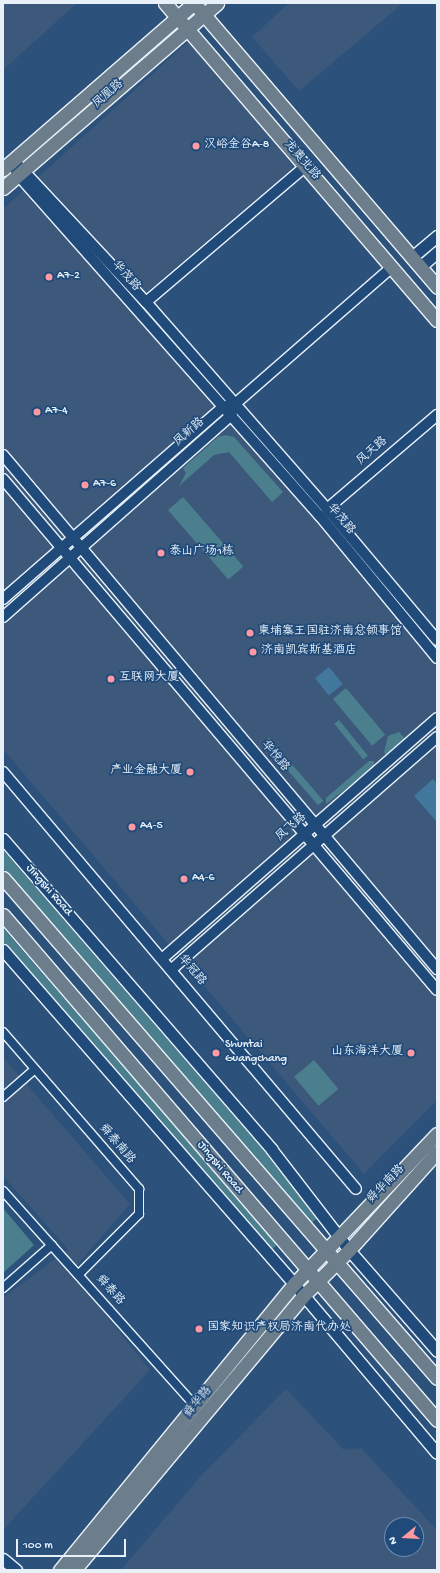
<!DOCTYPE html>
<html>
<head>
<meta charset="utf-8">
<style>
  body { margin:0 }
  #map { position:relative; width:440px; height:1573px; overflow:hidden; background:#2c517b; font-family:"Gochi Hand","LXGW WenKai TC",sans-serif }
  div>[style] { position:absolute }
  .built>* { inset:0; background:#3c597c }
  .green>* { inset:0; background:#4b7f8d; transform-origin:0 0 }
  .water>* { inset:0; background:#42789e; transform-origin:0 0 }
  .roads { filter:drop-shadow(1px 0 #e8f1f8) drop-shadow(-1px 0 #e8f1f8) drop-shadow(0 1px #e8f1f8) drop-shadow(0 -1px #e8f1f8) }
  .minor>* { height:8px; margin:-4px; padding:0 4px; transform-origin:4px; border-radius:4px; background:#1f4a7a }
  .tertiary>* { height:10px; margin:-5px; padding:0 5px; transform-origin:5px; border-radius:5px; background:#1f4a7a }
  .secondary>* { height:11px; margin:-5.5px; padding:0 5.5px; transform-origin:5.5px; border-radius:5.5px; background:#1f4a7a }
  .primary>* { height:13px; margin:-6.5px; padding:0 6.5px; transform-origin:6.5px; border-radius:6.5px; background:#6c7d8b }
  .trunk>* { height:13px; margin:-6.5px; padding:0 6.5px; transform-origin:6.5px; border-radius:6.5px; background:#6c7d8b }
  .dots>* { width:11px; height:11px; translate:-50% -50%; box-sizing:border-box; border:2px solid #1f4a7a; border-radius:50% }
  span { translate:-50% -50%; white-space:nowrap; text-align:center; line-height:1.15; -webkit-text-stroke:3.5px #1f4a7a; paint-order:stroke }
  .street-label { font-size:12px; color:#e8f1f8 }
  .poi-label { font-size:12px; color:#e8f1f8 }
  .left { translate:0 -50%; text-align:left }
  .right { translate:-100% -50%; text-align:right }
  .frame { position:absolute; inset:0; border:4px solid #e8f1f8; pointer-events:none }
  .north { position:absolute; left:384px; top:1517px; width:40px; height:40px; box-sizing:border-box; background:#1f4a7a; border:1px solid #6f8dac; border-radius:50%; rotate:252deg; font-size:11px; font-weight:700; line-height:16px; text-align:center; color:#e8f1f8 }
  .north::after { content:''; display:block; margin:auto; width:14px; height:18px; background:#ff9aa2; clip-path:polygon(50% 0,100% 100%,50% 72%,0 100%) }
  .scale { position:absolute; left:16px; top:1539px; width:110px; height:18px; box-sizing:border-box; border:2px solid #e8f1f8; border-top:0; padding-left:5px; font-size:12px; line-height:14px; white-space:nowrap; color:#e8f1f8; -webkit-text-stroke:3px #1f4a7a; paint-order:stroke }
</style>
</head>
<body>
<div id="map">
  <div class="built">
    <i style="clip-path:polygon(3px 3px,77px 3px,3px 70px)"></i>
    <i style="clip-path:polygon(289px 3px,403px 3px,299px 91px,252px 37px)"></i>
    <i style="clip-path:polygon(189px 41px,294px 167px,137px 300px,437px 635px,437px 1100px,364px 1174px,3px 749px,3px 209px)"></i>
    <i style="clip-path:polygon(3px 1057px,130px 1204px,71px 1272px,150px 1370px,3px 1530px,3px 1298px,68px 1249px,3px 1176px)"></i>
    <i style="clip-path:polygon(evenodd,286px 1389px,344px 1450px,361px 1448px,437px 1530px,437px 1570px,121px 1570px,200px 1477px,286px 1389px,392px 1525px,416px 1525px,416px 1549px,392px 1549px,392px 1525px)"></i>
  </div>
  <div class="green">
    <i style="clip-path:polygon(226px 435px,234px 437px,283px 492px,272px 502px,229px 452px,214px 455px,179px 486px,186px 473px,183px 468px,218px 437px)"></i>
    <i style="left:183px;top:497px;width:92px;height:20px;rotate:49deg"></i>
    <i style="left:346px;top:688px;width:61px;height:17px;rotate:50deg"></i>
    <i style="left:339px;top:720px;width:46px;height:6px;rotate:51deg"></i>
    <i style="clip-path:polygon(399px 732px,405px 739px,386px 756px,384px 752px,388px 736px)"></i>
    <i style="left:269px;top:738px;width:83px;height:7px;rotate:49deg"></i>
    <i style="clip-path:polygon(369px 761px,374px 761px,374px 767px,326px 804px,326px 798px)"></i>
    <i style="left:3px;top:850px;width:484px;height:12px;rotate:49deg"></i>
    <i style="left:3px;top:928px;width:419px;height:11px;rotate:49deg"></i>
    <i style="left:314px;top:1060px;width:38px;height:26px;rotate:50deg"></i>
    <i style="clip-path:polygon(3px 1208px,34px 1245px,3px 1273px)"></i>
  </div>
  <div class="water">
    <i style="left:329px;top:667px;width:22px;height:18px;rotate:51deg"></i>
    <i style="clip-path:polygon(433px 779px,437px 784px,437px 822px,414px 796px)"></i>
  </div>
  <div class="roads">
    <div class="minor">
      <i style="left:3px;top:1032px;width:208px;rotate:49.1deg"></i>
      <i style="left:139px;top:1189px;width:25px;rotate:90deg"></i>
      <i style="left:139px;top:1214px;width:86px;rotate:135deg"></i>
      <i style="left:3px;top:1097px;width:41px;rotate:-41.1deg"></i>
      <i style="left:3px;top:1191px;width:290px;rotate:48.2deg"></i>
      <i style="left:3px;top:1288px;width:65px;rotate:-41.3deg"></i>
    </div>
    <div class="tertiary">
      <i style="left:19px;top:166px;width:186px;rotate:47deg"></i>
      <i style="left:146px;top:302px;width:275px;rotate:48.8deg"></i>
      <i style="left:327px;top:509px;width:171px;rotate:50deg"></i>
      <i style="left:15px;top:169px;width:7px;rotate:63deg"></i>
      <i style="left:18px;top:175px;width:456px;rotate:48.5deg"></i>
      <i style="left:320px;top:516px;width:184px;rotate:50.5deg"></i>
      <i style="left:146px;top:302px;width:210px;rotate:-40.4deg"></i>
      <i style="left:3px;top:455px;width:673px;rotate:49.82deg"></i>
      <i style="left:3px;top:479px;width:670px;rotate:49.66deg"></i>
      <i style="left:327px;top:509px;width:145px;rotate:-40.5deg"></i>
      <i style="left:3px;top:599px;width:292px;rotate:-41.1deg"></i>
      <i style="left:223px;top:407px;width:6px;rotate:-18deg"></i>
      <i style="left:3px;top:617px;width:305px;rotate:-41.5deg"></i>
      <i style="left:231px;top:415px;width:12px;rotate:-70deg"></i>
      <i style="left:235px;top:404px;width:208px;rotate:-41.1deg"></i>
      <i style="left:3px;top:772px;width:546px;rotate:49.75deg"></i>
      <i style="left:163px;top:958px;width:364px;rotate:-41.2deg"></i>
      <i style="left:172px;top:969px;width:352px;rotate:-41.2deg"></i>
    </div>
    <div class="secondary">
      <i style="left:412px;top:257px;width:33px;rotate:-40deg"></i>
      <i style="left:420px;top:267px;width:23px;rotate:-41deg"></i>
      <i style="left:3px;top:839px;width:411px;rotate:49.1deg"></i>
      <i style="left:272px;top:1150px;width:126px;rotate:52.4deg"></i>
      <i style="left:349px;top:1250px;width:134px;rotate:48.9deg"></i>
      <i style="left:3px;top:950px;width:443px;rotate:48.9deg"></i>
      <i style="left:294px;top:1284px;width:221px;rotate:49.8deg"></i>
      <i style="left:3px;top:1559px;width:17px;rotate:40deg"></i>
    </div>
    <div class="primary">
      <i style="left:165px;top:3px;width:418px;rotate:49.4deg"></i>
      <i style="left:194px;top:3px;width:374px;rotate:49.4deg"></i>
      <i style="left:3px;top:169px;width:253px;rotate:-41deg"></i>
      <i style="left:3px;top:188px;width:283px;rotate:-40.8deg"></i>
      <i style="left:60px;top:1570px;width:370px;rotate:-50.7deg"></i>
      <i style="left:294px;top:1284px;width:207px;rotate:-46.4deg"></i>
      <i style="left:74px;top:1570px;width:357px;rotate:-50.1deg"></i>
      <i style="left:303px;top:1296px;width:65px;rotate:-45deg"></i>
      <i style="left:349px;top:1250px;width:132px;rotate:-48.1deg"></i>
    </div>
    <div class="trunk">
      <i style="left:3px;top:878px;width:662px;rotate:49.04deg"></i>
      <i style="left:3px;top:915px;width:666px;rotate:49.32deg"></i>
    </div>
  </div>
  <div class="dots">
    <i style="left:196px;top:146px;background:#ff9aa2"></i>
    <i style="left:49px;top:277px;background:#ff9aa2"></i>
    <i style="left:37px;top:412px;background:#ff9aa2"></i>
    <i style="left:85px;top:485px;background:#ff9aa2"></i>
    <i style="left:161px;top:553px;background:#ff9aa2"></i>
    <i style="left:250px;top:633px;background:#ff9aa2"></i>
    <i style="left:253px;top:652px;background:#ff9aa2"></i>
    <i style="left:111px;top:679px;background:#ff9aa2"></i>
    <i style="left:190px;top:772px;background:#ff9aa2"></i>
    <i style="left:132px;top:827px;background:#ff9aa2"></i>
    <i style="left:184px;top:879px;background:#ff9aa2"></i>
    <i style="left:216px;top:1053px;background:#ff9aa2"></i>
    <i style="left:411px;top:1053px;background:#ff9aa2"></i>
    <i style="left:199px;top:1329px;background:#ff9aa2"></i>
  </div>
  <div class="street-label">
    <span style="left:109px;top:95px;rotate:-41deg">凤凰路</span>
    <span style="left:301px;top:161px;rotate:49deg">龙奥北路</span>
    <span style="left:125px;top:277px;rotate:48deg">华茂路</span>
    <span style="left:190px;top:433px;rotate:-41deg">凤新路</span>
    <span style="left:373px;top:452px;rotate:-41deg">风天路</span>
    <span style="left:340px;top:520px;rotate:50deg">华茂路</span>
    <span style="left:274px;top:757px;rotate:50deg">华悦路</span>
    <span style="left:292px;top:828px;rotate:-41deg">凤飞路</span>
    <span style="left:48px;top:891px;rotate:49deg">Jingshi Road</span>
    <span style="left:191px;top:971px;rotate:50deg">华冠路</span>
    <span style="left:116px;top:1145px;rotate:49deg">舜泰南路</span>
    <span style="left:219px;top:1168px;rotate:50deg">Jingshi Road</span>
    <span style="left:387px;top:1185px;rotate:-46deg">舜华南路</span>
    <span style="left:109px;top:1291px;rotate:48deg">舜泰路</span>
    <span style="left:199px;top:1403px;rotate:-51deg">舜华路</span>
  </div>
  <div class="poi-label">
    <span class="left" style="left:204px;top:146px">汉峪金谷A-8</span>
    <span class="left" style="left:57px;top:277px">A7-2</span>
    <span class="left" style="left:45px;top:412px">A7-4</span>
    <span class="left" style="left:93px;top:485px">A7-6</span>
    <span class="left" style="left:169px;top:553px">泰山广场1栋</span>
    <span class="left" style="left:258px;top:633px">柬埔寨王国驻济南总领事馆</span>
    <span class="left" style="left:261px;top:652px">济南凯宾斯基酒店</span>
    <span class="left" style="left:119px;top:679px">互联网大厦</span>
    <span class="right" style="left:182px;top:772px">产业金融大厦</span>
    <span class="left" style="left:140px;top:827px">A4-5</span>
    <span class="left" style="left:192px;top:879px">A4-6</span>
    <span class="left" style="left:225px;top:1053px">Shuntai<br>Guangchang</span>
    <span class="right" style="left:403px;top:1053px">山东海洋大厦</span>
    <span class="left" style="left:207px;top:1329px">国家知识产权局济南代办处</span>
  </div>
  <div class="frame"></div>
  <div class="north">N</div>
  <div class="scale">100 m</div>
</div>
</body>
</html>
